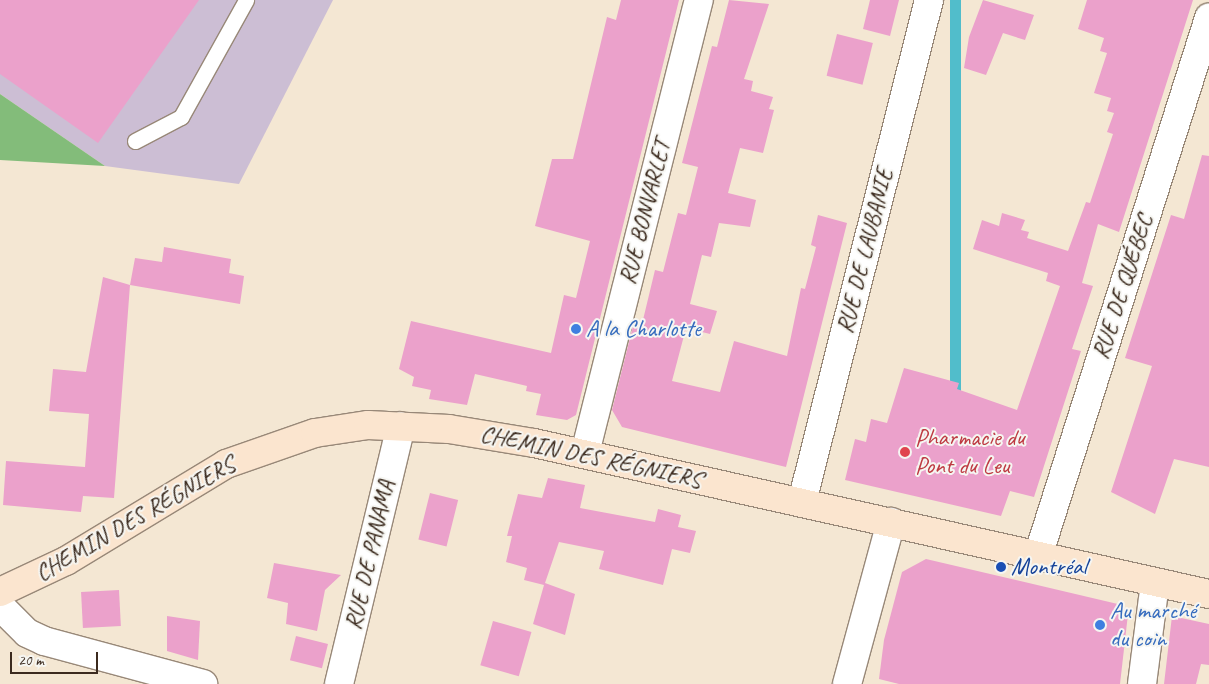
<!DOCTYPE html>
<html>
<head>
<meta charset="utf-8">
<style>
  body { margin:0 }
  #map { position:relative; width:1209px; height:684px; overflow:hidden; background:#f4e7d3; font-family:Caveat,sans-serif }
  div>[style] { position:absolute }
  .industrial>* { inset:0; background:#ccbed4 }
  .forest>* { inset:0; background:#83bc7a }
  .water>* { inset:0; background:#51bdcb; transform-origin:0 0 }
  .building>* { inset:0; background:#eba1cb; transform-origin:0 0 }
  .roads { filter:drop-shadow(1px 0 #988878) drop-shadow(-1px 0 #988878) drop-shadow(0 1px #988878) drop-shadow(0 -1px #988878) }
  .lane>* { height:15px; margin:-7.5px; padding:0 7.5px; transform-origin:7.5px; border-radius:7.5px; background:#fff }
  .street>* { height:28px; margin:-14px; padding:0 14px; transform-origin:14px; border-radius:14px; background:#fff }
  .secondary>* { height:28px; margin:-14px; padding:0 14px; transform-origin:14px; border-radius:14px; background:#fbe5cf }
  .dots>* { width:14px; height:14px; translate:-50% -50%; box-sizing:border-box; border:2px solid #f6f6f2; border-radius:50% }
  span { translate:-50% -50%; white-space:nowrap; text-align:center; line-height:1.15; -webkit-text-stroke:4px #f6f6f2; paint-order:stroke }
  .street-label { font-size:24px; color:#3b2a1e }
  .shop-label { font-size:24px; color:#366cbe }
  .left { translate:0 -50%; text-align:left }
  .health-label { font-size:24px; color:#be3a42 }
  .transit-label { font-size:24px; color:#164399 }
  .scale { position:absolute; left:10px; top:652px; width:88px; height:22px; box-sizing:border-box; border:2px solid #3b2a1e; border-top:0; padding-left:6px; font-size:15px; line-height:18px; white-space:nowrap; color:#3b2a1e; -webkit-text-stroke:4px #f6f6f2; paint-order:stroke }
</style>
</head>
<body>
<div id="map">
  <div class="industrial">
    <i style="clip-path:polygon(0 0,333px 0,239px 184px,105px 166px,0 94px)"></i>
  </div>
  <div class="forest">
    <i style="clip-path:polygon(0 94px,105px 166px,0 160px)"></i>
  </div>
  <div class="water">
    <i style="left:950px;top:0;width:11px;height:494px"></i>
  </div>
  <div class="building">
    <i style="clip-path:polygon(0 0,199px 0,98px 143px,0 74px)"></i>
    <i style="clip-path:polygon(621px 0,679px 0,576px 415px,567px 420px,536px 415px,541px 394px,526px 391px,527px 386px,475px 374px,467px 405px,429px 399px,431px 390px,412px 386px,414px 377px,399px 369px,411px 321px,551px 353px,564px 295px,576px 298px,590px 241px,535px 226px,552px 159px,573px 159px,607px 17px,616px 20px)"></i>
    <i style="clip-path:polygon(729px 0,769px 4px,744px 79px,753px 81px,751px 91px,773px 97px,769px 109px,774px 110px,763px 153px,740px 148px,728px 193px,756px 200px,750px 227px,719px 223px,711px 257px,702px 255px,690px 304px,717px 311px,710px 334px,686px 328px,672px 381px,720px 392px,734px 341px,787px 356px,801px 288px,805px 289px,816px 247px,811px 245px,818px 215px,847px 223px,786px 467px,622px 427px,612px 410px,634px 322px,642px 324px,655px 270px,663px 272px,678px 213px,686px 215px,698px 167px,682px 163px,712px 46px,717px 47px)"></i>
    <i style="clip-path:polygon(870px 0,899px 0,890px 36px,863px 29px)"></i>
    <i style="clip-path:polygon(983px 0,1034px 15px,1025px 40px,1003px 33px,986px 75px,964px 68px,969px 37px)"></i>
    <i style="clip-path:polygon(1087px 0,1193px 0,1119px 232px,1098px 224px,1082px 283px,1093px 286px,1072px 349px,1081px 351px,1034px 497px,1010px 491px,1001px 516px,845px 480px,855px 439px,866px 442px,871px 419px,887px 423px,904px 368px,959px 383px,957px 389px,1017px 410px,1060px 286px,1046px 281px,1048px 273px,973px 249px,982px 220px,999px 226px,1002px 213px,1025px 220px,1021px 230px,1029px 232px,1027px 238px,1068px 251px,1086px 202px,1090px 203px,1113px 134px,1107px 132px,1114px 113px,1107px 111px,1111px 98px,1094px 93px,1107px 53px,1100px 51px,1104px 38px,1078px 29px)"></i>
    <i style="left:837px;top:34px;width:37px;height:43px;rotate:14deg"></i>
    <i style="clip-path:polygon(1202px 155px,1209px 156px,1209px 467px,1174px 459px,1155px 514px,1111px 492px,1152px 366px,1125px 358px,1171px 215px,1184px 219px)"></i>
    <i style="clip-path:polygon(164px 247px,231px 259px,229px 273px,244px 276px,240px 304px,130px 285px,114px 498px,83px 496px,81px 512px,3px 505px,6px 461px,85px 467px,89px 414px,49px 411px,53px 369px,86px 372px,103px 277px,130px 285px,135px 258px,162px 262px)"></i>
    <i style="clip-path:polygon(548px 478px,585px 485px,580px 508px,655px 522px,658px 509px,681px 515px,678px 527px,696px 531px,690px 553px,672px 549px,663px 585px,599px 569px,604px 551px,559px 542px,545px 583px,575px 594px,565px 635px,533px 624px,544px 585px,524px 580px,527px 568px,506px 562px,512px 536px,507px 536px,518px 494px,542px 498px)"></i>
    <i style="left:430px;top:493px;width:29px;height:48px;rotate:14deg"></i>
    <i style="clip-path:polygon(926px 559px,1122px 605px,1128px 614px,1120px 684px,899px 684px,879px 679px,884px 640px,902px 572px)"></i>
    <i style="clip-path:polygon(274px 563px,341px 575px,325px 590px,317px 631px,286px 624px,288px 603px,267px 598px)"></i>
    <i style="left:119px;top:590px;width:36px;height:38px;rotate:87deg"></i>
    <i style="clip-path:polygon(167px 616px,200px 621px,198px 660px,167px 651px)"></i>
    <i style="clip-path:polygon(1172px 616px,1209px 624px,1209px 665px,1201px 664px,1196px 684px,1164px 684px)"></i>
    <i style="left:493px;top:621px;width:40px;height:46px;rotate:16deg"></i>
    <i style="left:296px;top:636px;width:33px;height:25px;rotate:14deg"></i>
  </div>
  <div class="roads">
    <div class="lane">
      <i style="left:135px;top:141px;width:52px;rotate:-27.6deg"></i>
      <i style="left:181px;top:117px;width:134px;rotate:-60.9deg"></i>
    </div>
    <div class="street">
      <i style="left:585px;top:453px;width:467px;rotate:-75.9deg"></i>
      <i style="left:802px;top:502px;width:518px;rotate:-75.8deg"></i>
      <i style="left:1038px;top:556px;width:565px;rotate:-72.37deg"></i>
      <i style="left:0;top:606px;width:38px;rotate:45deg"></i>
      <i style="left:27px;top:633px;width:19px;rotate:25deg"></i>
      <i style="left:44px;top:641px;width:165px;rotate:15.1deg"></i>
      <i style="left:339px;top:684px;width:265px;rotate:-76.5deg"></i>
      <i style="left:847px;top:684px;width:168px;rotate:-74.8deg"></i>
      <i style="left:1142px;top:684px;width:102px;rotate:-82.7deg"></i>
    </div>
    <div class="secondary">
      <i style="left:0;top:592px;width:73px;rotate:-25.2deg"></i>
      <i style="left:66px;top:561px;width:187px;rotate:-31.2deg"></i>
      <i style="left:226px;top:464px;width:94px;rotate:-19.2deg"></i>
      <i style="left:315px;top:433px;width:54px;rotate:-8.6deg"></i>
      <i style="left:368px;top:425px;width:81px;rotate:2.8deg"></i>
      <i style="left:449px;top:429px;width:86px;rotate:9.4deg"></i>
      <i style="left:534px;top:443px;width:692px;rotate:12.61deg"></i>
    </div>
  </div>
  <div class="dots">
    <i style="left:576px;top:329px;background:#3f7fe0"></i>
    <i style="left:905px;top:452px;background:#e0444e"></i>
    <i style="left:1001px;top:567px;background:#1a4fb4"></i>
    <i style="left:1100px;top:625px;background:#3f7fe0"></i>
  </div>
  <div class="street-label">
    <span style="left:645px;top:212px;rotate:-76deg">RUE BONVARLET</span>
    <span style="left:865px;top:251px;rotate:-76deg">RUE DE LAUBANIE</span>
    <span style="left:1123px;top:287px;rotate:-72deg">RUE DE QUÉBEC</span>
    <span style="left:591px;top:457px;rotate:12deg">CHEMIN DES RÉGNIERS</span>
    <span style="left:135px;top:519px;rotate:-30deg">CHEMIN DES RÉGNIERS</span>
    <span style="left:370px;top:555px;rotate:-77deg">RUE DE PANAMA</span>
  </div>
  <div class="shop-label">
    <span class="left" style="left:586px;top:329px">A la Charlotte</span>
    <span class="left" style="left:1110px;top:625px">Au marché<br>du coin</span>
  </div>
  <div class="health-label">
    <span class="left" style="left:915px;top:452px">Pharmacie du<br>Pont du Leu</span>
  </div>
  <div class="transit-label">
    <span class="left" style="left:1011px;top:567px">Montréal</span>
  </div>
  <div class="scale">20 m</div>
</div>
</body>
</html>
